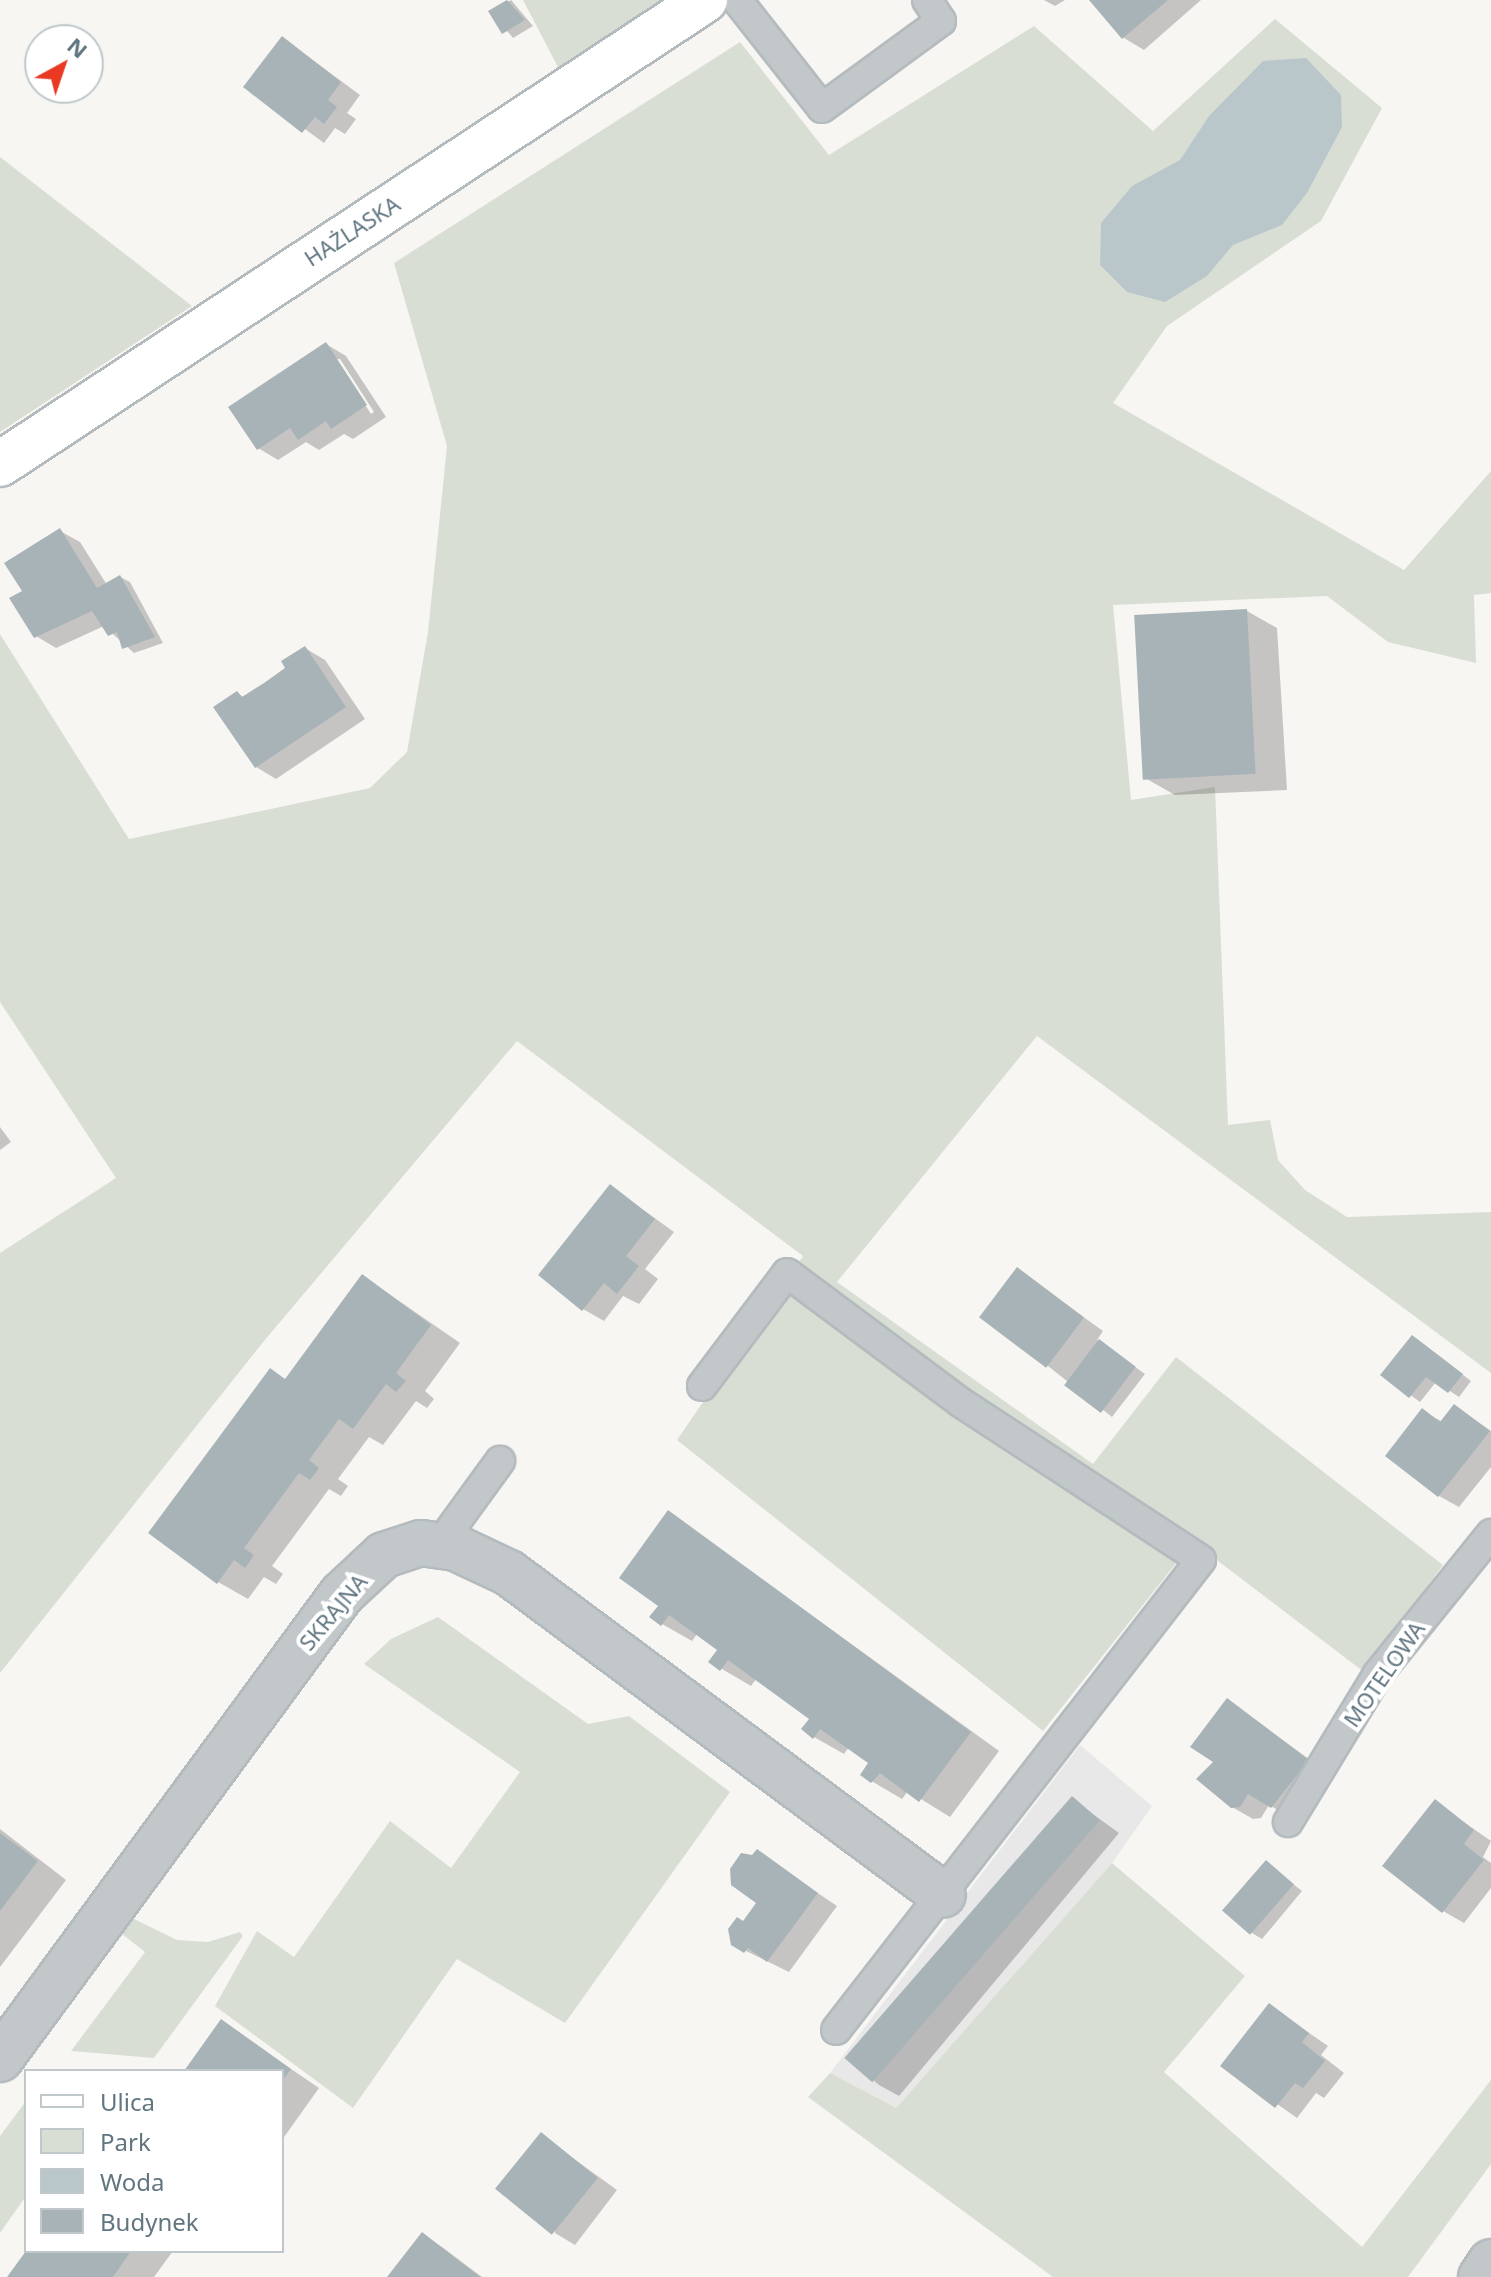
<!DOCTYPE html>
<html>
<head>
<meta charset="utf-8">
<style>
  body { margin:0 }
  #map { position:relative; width:1491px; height:2277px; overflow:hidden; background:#f7f6f3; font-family:"Noto Sans",sans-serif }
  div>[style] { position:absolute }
  .built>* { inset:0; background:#e7e8e7 }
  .green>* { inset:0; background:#d9ded4 }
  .water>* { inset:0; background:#b9c7ca }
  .shadow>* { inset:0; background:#0003 }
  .building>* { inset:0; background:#a8b3b7; transform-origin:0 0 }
  .roads { filter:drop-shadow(2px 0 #b4bbbe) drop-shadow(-2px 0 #b4bbbe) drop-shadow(0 2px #b4bbbe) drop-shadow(0 -2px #b4bbbe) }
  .lane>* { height:28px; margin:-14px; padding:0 14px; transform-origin:14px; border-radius:14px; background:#c2c7ca }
  .street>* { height:44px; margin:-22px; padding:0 22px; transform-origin:22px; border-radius:22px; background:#c2c7ca }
  .secondary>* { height:44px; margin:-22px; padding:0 22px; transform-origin:22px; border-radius:22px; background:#fff }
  span { translate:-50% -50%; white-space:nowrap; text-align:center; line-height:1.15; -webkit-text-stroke:8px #fff; paint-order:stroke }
  .street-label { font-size:22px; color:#617680 }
  .legend { position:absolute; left:24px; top:2069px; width:260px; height:184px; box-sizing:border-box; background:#fff; border:2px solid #c0c8cc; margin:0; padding:10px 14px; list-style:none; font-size:24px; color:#617680 }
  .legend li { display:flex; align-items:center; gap:16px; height:40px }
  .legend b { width:40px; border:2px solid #c0c8cc }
  .north { position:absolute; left:24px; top:24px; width:80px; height:80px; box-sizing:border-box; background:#fff; border:2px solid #c0c8cc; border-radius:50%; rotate:40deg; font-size:22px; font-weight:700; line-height:32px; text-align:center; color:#617680 }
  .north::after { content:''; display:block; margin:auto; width:28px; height:36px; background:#e93922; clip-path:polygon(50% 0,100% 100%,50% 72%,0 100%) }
</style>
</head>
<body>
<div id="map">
  <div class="built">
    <i style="clip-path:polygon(1080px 1745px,1152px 1806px,1112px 1863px,895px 2109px,830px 2073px)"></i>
  </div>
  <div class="green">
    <i style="clip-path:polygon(523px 0,663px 0,560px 71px)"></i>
    <i style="clip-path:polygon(1275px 19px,1382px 108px,1321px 221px,1167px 326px,1113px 403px,1404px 570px,1491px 471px,1491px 593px,1474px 595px,1476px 663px,1388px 642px,1327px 596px,1113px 605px,1131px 800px,1215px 787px,1228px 1125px,1270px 1120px,1278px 1160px,1305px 1190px,1347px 1217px,1491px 1212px,1491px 1373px,1037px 1036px,837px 1282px,1093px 1464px,1176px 1357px,1443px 1565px,1364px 1672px,1193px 1542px,1043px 1731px,677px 1440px,803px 1256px,517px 1041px,264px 1341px,0 1673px,0 1253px,116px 1178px,0 1002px,0 634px,129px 839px,370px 788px,407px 752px,428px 632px,447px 446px,394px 263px,740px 42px,829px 155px,1034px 26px,1153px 131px)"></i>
    <i style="clip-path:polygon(0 157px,192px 306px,0 432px)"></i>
    <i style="clip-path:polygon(438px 1617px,588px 1724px,629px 1716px,730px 1792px,565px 2023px,457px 1959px,353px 2108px,215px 2006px,257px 1931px,294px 1957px,390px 1821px,451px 1868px,520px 1772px,364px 1664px,391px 1639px)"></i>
    <i style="clip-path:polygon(1112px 1863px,1245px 1976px,1164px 2072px,1362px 2247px,1491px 2080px,1491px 2164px,1408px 2277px,1053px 2277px,808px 2097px,830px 2073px,896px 2108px)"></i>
    <i style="clip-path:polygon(128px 1916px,177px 1940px,208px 1942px,240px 1932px,243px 1936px,154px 2058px,71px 2051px,145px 1952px,117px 1930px)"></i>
    <i style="clip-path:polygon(26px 2101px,26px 2196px,0 2233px,0 2136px)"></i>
  </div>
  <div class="water">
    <i style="clip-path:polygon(1306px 58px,1341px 95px,1342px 127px,1307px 193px,1282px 225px,1233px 245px,1207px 276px,1165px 302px,1127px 292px,1100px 265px,1101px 223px,1132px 186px,1180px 160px,1209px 116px,1263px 61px)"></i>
  </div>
  <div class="shadow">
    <i style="clip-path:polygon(511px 0,533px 26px,513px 38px,491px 12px)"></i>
    <i style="clip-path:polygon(1044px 0,1065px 0,1055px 6px)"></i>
    <i style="clip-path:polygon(1092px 0,1201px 0,1144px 50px,1124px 38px)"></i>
    <i style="clip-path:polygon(283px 38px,360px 95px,347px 113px,356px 119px,345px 134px,335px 128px,324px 143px,246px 86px)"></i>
    <i style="clip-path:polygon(evenodd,326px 344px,346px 356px,386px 417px,353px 439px,344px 434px,319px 450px,306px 442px,278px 460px,258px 448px,326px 344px,335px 359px,340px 359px,374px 412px,371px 414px,335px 359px)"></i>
    <i style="clip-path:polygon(60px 531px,80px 542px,107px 585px,120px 577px,130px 582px,163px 643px,134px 653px,104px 626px,56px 648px,36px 636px,25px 591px)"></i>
    <i style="clip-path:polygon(1247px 611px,1277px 628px,1287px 790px,1175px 795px,1145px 778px)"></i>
    <i style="clip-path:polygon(305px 648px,325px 660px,365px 719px,276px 779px,256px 767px,237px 693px,245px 698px,288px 669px)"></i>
    <i style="clip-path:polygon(0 1127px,11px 1142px,0 1150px)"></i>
    <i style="clip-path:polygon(610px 1186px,674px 1232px,645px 1269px,658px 1279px,639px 1304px,623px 1296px,604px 1321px,583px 1309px)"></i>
    <i style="clip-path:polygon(1018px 1270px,1103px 1331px,1097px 1340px,1145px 1374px,1112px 1417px,1048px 1366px)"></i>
    <i style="clip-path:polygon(363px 1276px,460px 1343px,425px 1391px,434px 1399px,427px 1408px,416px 1401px,383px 1445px,369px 1437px,338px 1479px,348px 1486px,341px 1496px,329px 1489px,272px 1566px,283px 1574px,276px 1584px,264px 1577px,248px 1599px,218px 1582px,271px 1371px,286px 1380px)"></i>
    <i style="clip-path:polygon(1422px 1343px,1471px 1381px,1459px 1397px,1436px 1382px,1420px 1402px,1383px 1375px)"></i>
    <i style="clip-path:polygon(1455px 1406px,1491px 1431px,1491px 1467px,1459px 1507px,1439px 1496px,1422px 1411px,1443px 1422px)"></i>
    <i style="clip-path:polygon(669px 1512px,999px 1751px,950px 1817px,908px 1791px,902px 1799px,873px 1782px,863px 1774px,871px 1763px,849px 1747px,844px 1754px,814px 1737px,812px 1718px,757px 1678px,751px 1686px,722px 1669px,711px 1661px,719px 1650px,697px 1634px,692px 1641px,662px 1624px)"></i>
    <i style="clip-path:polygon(1228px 1700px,1328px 1773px,1292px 1818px,1269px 1805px,1261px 1818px,1253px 1819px,1232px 1807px)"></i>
    <i style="clip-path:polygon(1072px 1799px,1119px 1833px,899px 2096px,879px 2085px,852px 2062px)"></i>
    <i style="clip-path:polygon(1435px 1802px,1491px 1841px,1483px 1857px,1491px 1863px,1491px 1888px,1464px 1923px,1443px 1911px)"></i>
    <i style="clip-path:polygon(0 1829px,66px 1880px,0 1967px)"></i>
    <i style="clip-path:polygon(757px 1852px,837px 1906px,789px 1972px,732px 1944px,759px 1902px,753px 1857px)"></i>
    <i style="clip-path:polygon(1266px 1863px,1302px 1891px,1262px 1939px,1252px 1933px)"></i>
    <i style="clip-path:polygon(1270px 2006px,1328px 2046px,1321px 2055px,1344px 2073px,1324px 2098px,1316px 2093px,1297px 2118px,1223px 2066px)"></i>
    <i style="clip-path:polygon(222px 2022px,319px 2088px,282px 2140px,282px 2071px,187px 2071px)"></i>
    <i style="clip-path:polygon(541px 2135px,617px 2190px,575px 2245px,555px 2233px)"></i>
    <i style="clip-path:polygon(422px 2235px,442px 2247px,482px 2277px,390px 2277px)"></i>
    <i style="clip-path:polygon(28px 2251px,173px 2251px,154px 2277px,10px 2277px)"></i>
  </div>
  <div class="building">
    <i style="clip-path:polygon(507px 0,525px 20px,502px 34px,488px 11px)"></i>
    <i style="clip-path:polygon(1089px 0,1168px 0,1122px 39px)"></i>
    <i style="clip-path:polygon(282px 36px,341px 82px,328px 100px,337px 107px,324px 124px,315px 117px,302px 133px,243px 87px)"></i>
    <i style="clip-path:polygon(326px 342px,367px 405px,331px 429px,326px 421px,298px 440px,290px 428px,257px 450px,228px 407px)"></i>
    <i style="clip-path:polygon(60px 528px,97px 588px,120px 575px,155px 637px,122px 649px,117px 632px,108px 636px,92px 611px,34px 638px,9px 598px,22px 591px,4px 563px)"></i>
    <i style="left:1247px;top:609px;width:165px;height:113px;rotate:87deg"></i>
    <i style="clip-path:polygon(305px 646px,346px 707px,255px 768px,213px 707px,237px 691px,242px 697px,264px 683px,285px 668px,281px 661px)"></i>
    <i style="clip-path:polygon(610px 1184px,655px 1219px,626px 1256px,639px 1266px,617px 1294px,604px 1283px,582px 1311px,538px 1275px)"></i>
    <i style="left:1017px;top:1267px;width:84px;height:63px;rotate:37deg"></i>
    <i style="clip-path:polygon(362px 1274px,431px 1325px,396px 1373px,406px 1381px,396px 1392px,386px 1384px,353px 1429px,339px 1419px,309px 1460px,319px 1468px,310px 1480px,299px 1473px,244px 1548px,254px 1555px,245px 1568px,234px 1560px,217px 1584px,148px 1533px,270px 1368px,285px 1379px)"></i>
    <i style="clip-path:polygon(1412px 1335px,1463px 1374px,1448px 1393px,1426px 1377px,1409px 1398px,1380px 1375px)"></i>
    <i style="left:1099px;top:1339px;width:46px;height:58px;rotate:37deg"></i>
    <i style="clip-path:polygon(1454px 1404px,1490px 1431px,1438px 1497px,1385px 1456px,1422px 1408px,1440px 1422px)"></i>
    <i style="clip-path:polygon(668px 1510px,971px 1732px,919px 1802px,880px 1773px,871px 1783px,860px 1775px,868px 1763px,820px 1729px,813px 1739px,801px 1729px,809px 1719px,728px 1660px,720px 1671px,708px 1662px,717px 1650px,669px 1615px,661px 1626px,649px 1617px,658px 1606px,619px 1578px)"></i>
    <i style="clip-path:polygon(1227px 1698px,1309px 1760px,1271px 1808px,1248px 1794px,1240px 1807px,1231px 1808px,1196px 1779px,1213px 1762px,1190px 1747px)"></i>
    <i style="left:1072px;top:1796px;width:37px;height:347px;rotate:41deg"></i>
    <i style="clip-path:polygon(1435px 1799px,1474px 1830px,1464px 1844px,1484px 1860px,1442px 1913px,1382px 1866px)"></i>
    <i style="clip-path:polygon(0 1833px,38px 1861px,0 1911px)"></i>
    <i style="clip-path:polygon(757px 1849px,818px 1893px,767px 1962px,748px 1948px,744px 1953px,731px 1945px,728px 1929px,737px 1917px,743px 1921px,756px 1903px,731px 1885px,730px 1869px,741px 1853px,752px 1855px)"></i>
    <i style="left:1266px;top:1860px;width:37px;height:67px;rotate:41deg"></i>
    <i style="clip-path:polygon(1269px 2003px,1309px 2033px,1302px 2042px,1325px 2061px,1303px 2088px,1295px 2083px,1275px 2108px,1220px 2066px)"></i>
    <i style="clip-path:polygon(221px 2019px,291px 2069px,282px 2081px,282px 2071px,184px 2071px)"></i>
    <i style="left:541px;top:2132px;width:73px;height:73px;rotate:39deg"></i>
    <i style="clip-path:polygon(422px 2232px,480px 2277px,387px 2277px)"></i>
    <i style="clip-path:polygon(26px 2251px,131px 2251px,113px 2277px,7px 2277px)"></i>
  </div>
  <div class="roads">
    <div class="lane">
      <i style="left:737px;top:0;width:137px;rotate:51.8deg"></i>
      <i style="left:822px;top:108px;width:147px;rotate:-36.2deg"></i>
      <i style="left:941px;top:21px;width:25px;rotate:-124deg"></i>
      <i style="left:702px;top:1386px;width:141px;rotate:-53deg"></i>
      <i style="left:787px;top:1273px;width:216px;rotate:36.7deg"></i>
      <i style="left:960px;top:1402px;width:288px;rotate:33.2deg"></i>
      <i style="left:1201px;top:1560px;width:595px;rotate:127.83deg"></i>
      <i style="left:439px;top:1545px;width:104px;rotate:-54deg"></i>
      <i style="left:1288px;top:1822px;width:173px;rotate:-58.7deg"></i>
      <i style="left:1378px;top:1674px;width:180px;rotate:-51.1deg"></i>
    </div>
    <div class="street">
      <i style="left:0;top:2059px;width:577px;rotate:-53.67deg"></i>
      <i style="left:342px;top:1594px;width:57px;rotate:-42.9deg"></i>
      <i style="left:384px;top:1555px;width:39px;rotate:-18deg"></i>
      <i style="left:421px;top:1543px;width:35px;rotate:8deg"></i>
      <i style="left:456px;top:1548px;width:59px;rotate:25.3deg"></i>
      <i style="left:509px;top:1573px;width:540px;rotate:36.57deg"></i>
      <i style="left:1481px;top:2277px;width:18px;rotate:-56deg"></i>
    </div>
    <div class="secondary">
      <i style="left:0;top:464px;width:844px;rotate:-33.35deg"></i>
    </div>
  </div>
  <div class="street-label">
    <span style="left:352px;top:231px;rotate:-33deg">HAŻLASKA</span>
    <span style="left:333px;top:1612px;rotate:-50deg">SKRAJNA</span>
    <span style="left:1384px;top:1674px;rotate:-55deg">MOTELOWA</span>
  </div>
  <ul class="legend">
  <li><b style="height:10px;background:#fff"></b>Ulica</li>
  <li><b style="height:22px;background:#d9ded4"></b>Park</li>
  <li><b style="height:22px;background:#b9c7ca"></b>Woda</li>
  <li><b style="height:22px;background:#a8b3b7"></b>Budynek</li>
  </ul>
  <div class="north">N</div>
</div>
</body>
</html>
